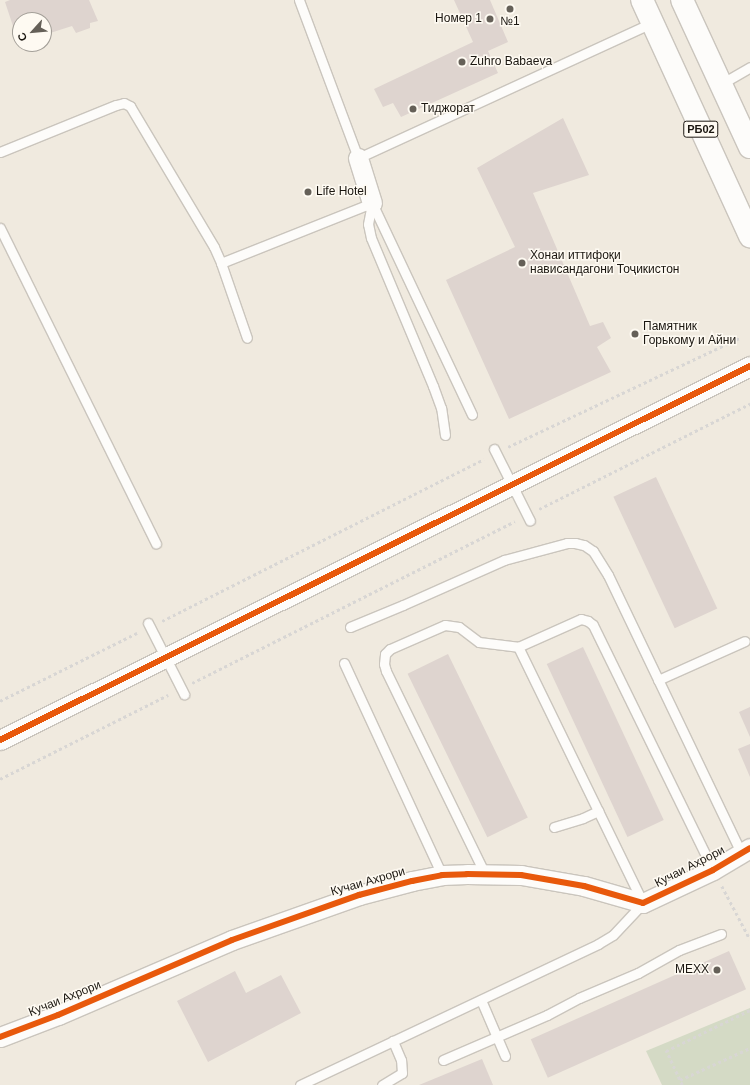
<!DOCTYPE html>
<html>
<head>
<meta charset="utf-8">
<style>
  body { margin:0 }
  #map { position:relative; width:750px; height:1085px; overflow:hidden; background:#f0eadf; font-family:Arial,sans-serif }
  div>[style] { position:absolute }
  .green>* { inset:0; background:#d4dac5 }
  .building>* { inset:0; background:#ded4cf; transform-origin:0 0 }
  .path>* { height:2.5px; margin-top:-1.25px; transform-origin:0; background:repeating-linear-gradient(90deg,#d8d6d4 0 3px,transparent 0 6px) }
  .roads { filter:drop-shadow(1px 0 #cac5bd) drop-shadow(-1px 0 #cac5bd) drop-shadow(0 1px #cac5bd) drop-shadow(0 -1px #cac5bd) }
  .service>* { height:9px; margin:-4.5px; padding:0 4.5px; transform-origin:4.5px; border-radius:4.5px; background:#fdfcfa }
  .minor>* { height:19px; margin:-9.5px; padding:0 9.5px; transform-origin:9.5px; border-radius:9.5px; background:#fdfcfa }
  .trunk>* { height:22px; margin:-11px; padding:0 11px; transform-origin:11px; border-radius:11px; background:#fdfcfa }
  .cycleway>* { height:6px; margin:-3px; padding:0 3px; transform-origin:3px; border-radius:3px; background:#e8590c }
  .dots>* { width:11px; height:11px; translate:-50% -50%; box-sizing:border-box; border:2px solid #fefaf2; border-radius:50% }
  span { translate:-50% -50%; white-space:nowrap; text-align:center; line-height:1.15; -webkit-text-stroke:3px #fefaf2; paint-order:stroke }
  .shield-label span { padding:1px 3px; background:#fefaf2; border:1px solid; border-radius:3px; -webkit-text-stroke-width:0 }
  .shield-label { font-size:11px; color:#1a1610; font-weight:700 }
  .poi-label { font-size:12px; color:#1a1610 }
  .right { translate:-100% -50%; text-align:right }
  .left { translate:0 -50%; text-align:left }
  .street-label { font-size:12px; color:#1a1610 }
  .north { position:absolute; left:12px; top:12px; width:40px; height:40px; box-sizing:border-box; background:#fefaf2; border:1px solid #a39f98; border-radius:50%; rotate:243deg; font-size:11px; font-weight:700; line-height:16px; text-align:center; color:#1a1610 }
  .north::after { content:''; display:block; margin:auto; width:14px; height:18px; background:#656058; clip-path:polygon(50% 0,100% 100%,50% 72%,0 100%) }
</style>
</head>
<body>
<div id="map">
  <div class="green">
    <i style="clip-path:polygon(750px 1008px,750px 1085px,662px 1085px,646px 1051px)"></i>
  </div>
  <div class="building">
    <i style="clip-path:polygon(10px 0,89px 0,98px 21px,90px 23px,90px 28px,76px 33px,72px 26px,44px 35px,44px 20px,20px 20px,20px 37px,17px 38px,5px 2px)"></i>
    <i style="clip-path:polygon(454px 0,490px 0,508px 42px,488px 51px,498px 73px,401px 117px,393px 103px,383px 107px,374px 89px,473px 42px)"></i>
    <i style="clip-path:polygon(563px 118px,589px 175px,533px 193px,590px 326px,603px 322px,611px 338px,597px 347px,611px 372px,509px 419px,446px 280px,515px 247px,477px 168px)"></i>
    <i style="left:656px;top:477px;width:145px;height:47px;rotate:65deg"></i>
    <i style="left:583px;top:647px;width:191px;height:40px;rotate:65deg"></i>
    <i style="left:448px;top:654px;width:182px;height:45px;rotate:64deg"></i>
    <i style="clip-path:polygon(750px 707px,750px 737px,739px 712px)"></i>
    <i style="clip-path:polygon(750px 744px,750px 777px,738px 749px)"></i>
    <i style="left:729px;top:951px;width:42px;height:217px;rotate:66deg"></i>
    <i style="clip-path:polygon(235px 971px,246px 993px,281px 975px,301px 1013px,208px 1062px,177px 1001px)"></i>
    <i style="clip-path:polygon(482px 1059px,493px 1085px,419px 1085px)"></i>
  </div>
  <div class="path">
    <i style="left:508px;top:447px;width:256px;rotate:-25.2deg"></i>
    <i style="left:539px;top:509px;width:236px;rotate:-26.5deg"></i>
    <i style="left:162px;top:621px;width:360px;rotate:-26.7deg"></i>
    <i style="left:192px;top:683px;width:361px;rotate:-26.6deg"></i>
    <i style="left:0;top:701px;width:153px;rotate:-26.4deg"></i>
    <i style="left:0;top:779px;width:188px;rotate:-26.6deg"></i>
    <i style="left:722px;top:886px;width:60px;rotate:62.2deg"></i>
    <i style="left:680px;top:1080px;width:77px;rotate:-24.6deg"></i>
    <i style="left:682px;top:1085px;width:38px;rotate:-115deg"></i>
    <i style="left:666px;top:1051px;width:93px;rotate:-26deg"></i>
  </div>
  <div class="roads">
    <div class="service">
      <i style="left:299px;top:0;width:169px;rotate:69.5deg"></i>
      <i style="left:358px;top:158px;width:324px;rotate:-24.7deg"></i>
      <i style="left:721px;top:84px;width:34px;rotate:-30deg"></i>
      <i style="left:0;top:152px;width:125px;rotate:-22.1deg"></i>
      <i style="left:116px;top:105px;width:8px;rotate:-14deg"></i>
      <i style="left:124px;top:103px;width:7px;rotate:27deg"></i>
      <i style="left:130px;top:106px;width:164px;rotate:59.2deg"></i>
      <i style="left:214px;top:247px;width:17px;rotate:66deg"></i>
      <i style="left:221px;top:263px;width:79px;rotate:70.9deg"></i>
      <i style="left:0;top:228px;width:352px;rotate:63.7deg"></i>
      <i style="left:221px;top:263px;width:162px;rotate:-21.7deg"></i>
      <i style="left:445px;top:435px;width:27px;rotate:-98deg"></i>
      <i style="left:441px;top:408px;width:23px;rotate:-110deg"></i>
      <i style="left:433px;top:386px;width:160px;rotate:-112.7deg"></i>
      <i style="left:371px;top:238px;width:14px;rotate:-102deg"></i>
      <i style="left:368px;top:224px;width:21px;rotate:-79deg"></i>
      <i style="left:372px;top:203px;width:234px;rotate:64.7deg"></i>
      <i style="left:494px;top:449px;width:80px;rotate:63.4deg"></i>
      <i style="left:148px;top:623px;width:80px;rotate:63.1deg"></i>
      <i style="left:350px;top:627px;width:57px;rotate:-22.5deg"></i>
      <i style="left:403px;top:605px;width:111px;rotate:-24deg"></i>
      <i style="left:504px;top:560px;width:65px;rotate:-15.1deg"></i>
      <i style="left:567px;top:543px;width:8px"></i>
      <i style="left:575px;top:543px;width:9px;rotate:13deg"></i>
      <i style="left:584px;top:545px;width:11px;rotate:34deg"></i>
      <i style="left:593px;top:551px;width:28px;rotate:58deg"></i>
      <i style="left:608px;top:575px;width:308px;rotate:64.4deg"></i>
      <i style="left:344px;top:663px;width:234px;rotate:65.2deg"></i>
      <i style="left:658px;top:680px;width:95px;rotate:-24.1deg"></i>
      <i style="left:554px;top:827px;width:30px;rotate:-17deg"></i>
      <i style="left:583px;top:818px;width:17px;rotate:-25deg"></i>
      <i style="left:485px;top:874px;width:226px;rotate:-116deg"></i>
      <i style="left:386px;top:671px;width:7px;rotate:-106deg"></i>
      <i style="left:384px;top:664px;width:10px;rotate:-84deg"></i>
      <i style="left:385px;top:654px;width:7px;rotate:-45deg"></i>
      <i style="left:390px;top:649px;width:60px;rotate:-23.6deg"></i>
      <i style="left:445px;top:625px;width:14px;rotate:8deg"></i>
      <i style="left:459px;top:627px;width:25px;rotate:37deg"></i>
      <i style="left:479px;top:642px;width:39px;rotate:7deg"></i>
      <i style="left:518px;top:647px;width:69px;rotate:-24deg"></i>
      <i style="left:581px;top:619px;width:7px;rotate:16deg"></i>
      <i style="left:588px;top:621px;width:6px;rotate:39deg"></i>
      <i style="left:593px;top:625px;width:273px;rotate:63.9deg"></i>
      <i style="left:481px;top:1000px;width:61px;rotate:66.8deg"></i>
      <i style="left:443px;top:1060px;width:113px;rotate:-23.4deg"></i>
      <i style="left:547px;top:1015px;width:36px;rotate:-28deg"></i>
      <i style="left:579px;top:998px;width:64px;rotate:-23deg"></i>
      <i style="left:638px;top:973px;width:47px;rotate:-29.3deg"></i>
      <i style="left:679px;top:950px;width:45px;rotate:-20.9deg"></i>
      <i style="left:300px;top:1085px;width:330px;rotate:-25.3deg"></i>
      <i style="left:598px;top:944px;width:17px;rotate:-31deg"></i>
      <i style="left:613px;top:935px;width:44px;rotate:-46.8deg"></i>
      <i style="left:643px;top:903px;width:285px;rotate:-116deg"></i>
      <i style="left:382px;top:1085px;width:23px;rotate:-31deg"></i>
      <i style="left:402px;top:1073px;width:13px;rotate:-94deg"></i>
      <i style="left:401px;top:1060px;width:21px;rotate:-113deg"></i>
    </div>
    <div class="minor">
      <i style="left:358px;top:158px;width:47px;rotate:72.7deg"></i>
      <i style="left:0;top:740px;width:838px;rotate:-26.5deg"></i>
      <i style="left:0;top:1037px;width:62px;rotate:-20.8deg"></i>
      <i style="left:58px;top:1015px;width:189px;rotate:-23.3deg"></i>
      <i style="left:232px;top:940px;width:135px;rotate:-19.5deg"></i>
      <i style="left:359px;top:895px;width:55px;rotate:-14.8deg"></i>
      <i style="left:412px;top:881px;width:31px;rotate:-11deg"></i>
      <i style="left:442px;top:875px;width:25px;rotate:-2deg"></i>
      <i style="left:467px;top:874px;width:54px;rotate:1.1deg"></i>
      <i style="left:521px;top:875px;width:64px;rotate:9.9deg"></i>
      <i style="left:584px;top:886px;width:61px;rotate:16.1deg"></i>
      <i style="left:643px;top:903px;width:77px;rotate:-25.2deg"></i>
      <i style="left:713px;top:870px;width:43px;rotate:-30.7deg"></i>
    </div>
    <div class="trunk">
      <i style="left:642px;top:0;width:260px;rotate:65.4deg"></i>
      <i style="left:682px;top:0;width:162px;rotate:65.2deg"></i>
    </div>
  </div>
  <div class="cycleway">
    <i style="left:0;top:740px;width:838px;rotate:-26.5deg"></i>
    <i style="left:0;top:1037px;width:62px;rotate:-20.8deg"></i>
    <i style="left:58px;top:1015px;width:189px;rotate:-23.3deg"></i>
    <i style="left:232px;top:940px;width:135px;rotate:-19.5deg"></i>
    <i style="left:359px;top:895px;width:55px;rotate:-14.8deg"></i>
    <i style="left:412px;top:881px;width:31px;rotate:-11deg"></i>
    <i style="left:442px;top:875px;width:25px;rotate:-2deg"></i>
    <i style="left:467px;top:874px;width:54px;rotate:1.1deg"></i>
    <i style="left:521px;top:875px;width:64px;rotate:9.9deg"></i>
    <i style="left:584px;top:886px;width:61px;rotate:16.1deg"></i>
    <i style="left:643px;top:903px;width:77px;rotate:-25.2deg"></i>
    <i style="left:713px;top:870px;width:43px;rotate:-30.7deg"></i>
  </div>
  <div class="dots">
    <i style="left:510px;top:9px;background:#656058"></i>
    <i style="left:490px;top:19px;background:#656058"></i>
    <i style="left:462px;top:62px;background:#656058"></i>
    <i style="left:413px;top:109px;background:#656058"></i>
    <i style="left:308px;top:192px;background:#656058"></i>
    <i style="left:522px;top:263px;background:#656058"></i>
    <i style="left:635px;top:334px;background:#656058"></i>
    <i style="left:717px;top:970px;background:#656058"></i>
  </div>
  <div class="shield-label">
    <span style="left:701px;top:129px">РБ02</span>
  </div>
  <div class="poi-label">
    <span class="right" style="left:482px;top:19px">Номер 1</span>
    <span style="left:510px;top:22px">№1</span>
    <span class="left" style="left:470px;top:62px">Zuhro Babaeva</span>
    <span class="left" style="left:421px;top:109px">Тиджорат</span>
    <span class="left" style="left:316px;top:192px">Life Hotel</span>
    <span class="left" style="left:530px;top:263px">Хонаи иттифоқи<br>нависандагони Тоҷикистон</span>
    <span class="left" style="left:643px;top:334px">Памятник<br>Горькому и Айни</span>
    <span class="right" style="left:709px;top:970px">MEXX</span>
  </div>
  <div class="street-label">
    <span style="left:690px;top:867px;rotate:-27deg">Кучаи Ахрори</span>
    <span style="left:368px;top:882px;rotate:-16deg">Кучаи Ахрори</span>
    <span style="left:65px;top:999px;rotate:-22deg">Кучаи Ахрори</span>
  </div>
  <div class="north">С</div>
</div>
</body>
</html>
